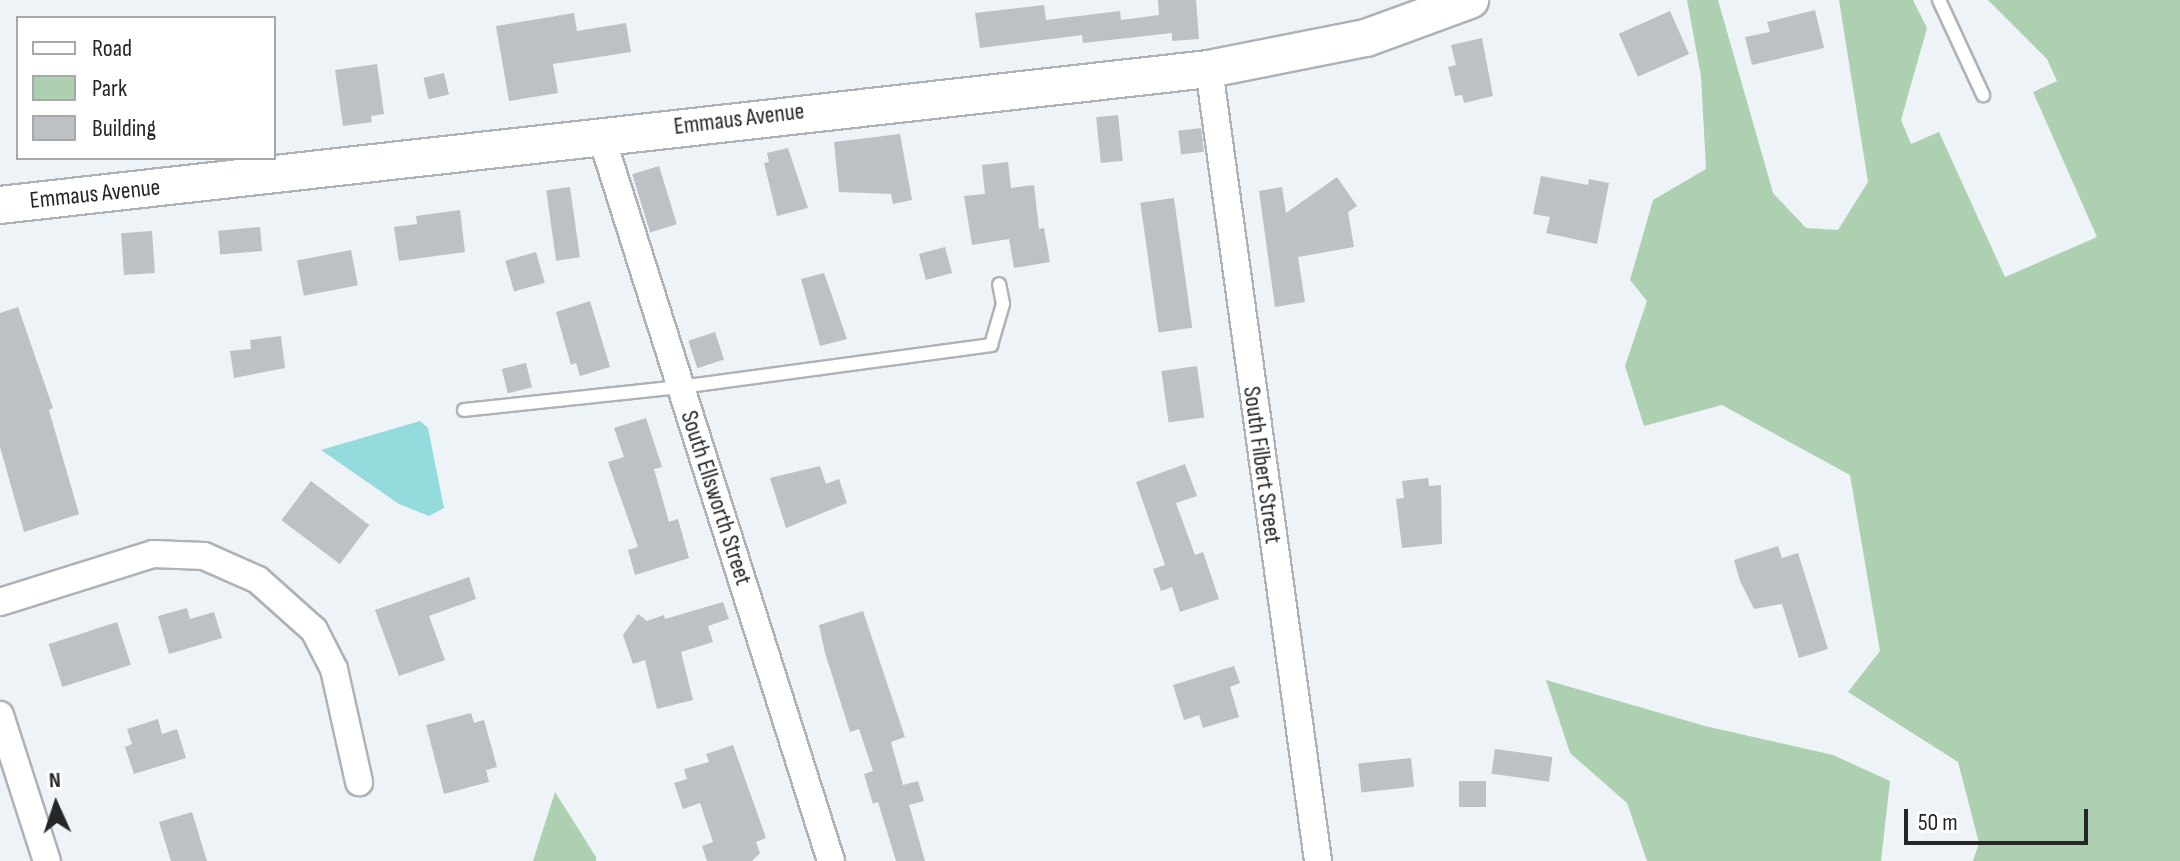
<!DOCTYPE html>
<html>
<head>
<meta charset="utf-8">
<style>
  body { margin:0 }
  #map { position:relative; width:2180px; height:861px; overflow:hidden; background:#edf3f7; font-family:"Sofia Sans Condensed",sans-serif }
  div>[style] { position:absolute }
  .green>* { inset:0; background:#add1b0 }
  .water>* { inset:0; background:#94dbdd }
  .building>* { inset:0; background:#bcc1c5; transform-origin:0 0 }
  .roads { filter:drop-shadow(2px 0 #adb2b6) drop-shadow(-2px 0 #adb2b6) drop-shadow(0 2px #adb2b6) drop-shadow(0 -2px #adb2b6) }
  .lane>* { height:12px; margin:-6px; padding:0 6px; transform-origin:6px; border-radius:6px; background:#fff }
  .street>* { height:26px; margin:-13px; padding:0 13px; transform-origin:13px; border-radius:13px; background:#fff }
  .secondary>* { height:36px; margin:-18px; padding:0 18px; transform-origin:18px; border-radius:18px; background:#fff }
  span { translate:-50% -50%; white-space:nowrap; text-align:center; line-height:1.15; -webkit-text-stroke:6px #fff; paint-order:stroke }
  .street-label { font-size:24px; color:#242627 }
  .legend { position:absolute; left:16px; top:16px; width:260px; height:144px; box-sizing:border-box; background:#fff; border:2px solid #a7a8a9; margin:0; padding:10px 14px; list-style:none; font-size:24px; color:#242627 }
  .legend li { display:flex; align-items:center; gap:16px; height:40px }
  .legend b { width:40px; border:2px solid #a7a8a9 }
  .north { position:absolute; left:16px; top:765px; width:80px; height:80px; -webkit-text-stroke:6px #fff; paint-order:stroke; rotate:357deg; font-size:22px; font-weight:700; line-height:32px; text-align:center; color:#242627 }
  .north::after { content:''; display:block; margin:auto; width:28px; height:36px; background:#242627; clip-path:polygon(50% 0,100% 100%,50% 72%,0 100%) }
  .scale { position:absolute; left:1904px; top:809px; width:184px; height:36px; box-sizing:border-box; border:4px solid #242627; border-top:0; padding-left:10px; font-size:24px; line-height:28px; white-space:nowrap; color:#242627; -webkit-text-stroke:6px #fff; paint-order:stroke }
</style>
</head>
<body>
<div id="map">
  <div class="green">
    <i style="clip-path:polygon(1687px 0,1718px 0,1773px 193px,1806px 228px,1838px 230px,1868px 182px,1839px 0,1913px 0,1927px 28px,1901px 120px,1911px 144px,1939px 132px,2005px 277px,2097px 237px,2033px 92px,2057px 81px,2047px 59px,1988px 0,2180px 0,2180px 861px,1973px 861px,1979px 843px,1958px 762px,1848px 692px,1880px 651px,1850px 475px,1722px 405px,1644px 426px,1625px 366px,1647px 301px,1630px 280px,1653px 200px,1706px 169px,1701px 76px)"></i>
    <i style="clip-path:polygon(1546px 680px,1705px 726px,1833px 755px,1890px 781px,1881px 861px,1647px 861px,1627px 803px,1570px 753px)"></i>
    <i style="clip-path:polygon(555px 792px,596px 857px,596px 861px,533px 861px)"></i>
  </div>
  <div class="water">
    <i style="clip-path:polygon(420px 421px,428px 428px,444px 508px,429px 516px,399px 504px,321px 450px)"></i>
  </div>
  <div class="building">
    <i style="clip-path:polygon(1158px 0,1196px 0,1199px 39px,1172px 41px,1172px 33px,1083px 43px,1082px 35px,980px 48px,975px 13px,1044px 5px,1046px 20px,1120px 11px,1121px 20px,1159px 15px)"></i>
    <i style="clip-path:polygon(1815px 10px,1824px 48px,1752px 65px,1745px 37px,1770px 32px,1767px 22px)"></i>
    <i style="left:1670px;top:11px;width:47px;height:56px;rotate:66deg"></i>
    <i style="clip-path:polygon(574px 13px,577px 31px,626px 23px,631px 52px,553px 64px,558px 93px,509px 101px,496px 26px)"></i>
    <i style="clip-path:polygon(1482px 38px,1493px 96px,1464px 103px,1462px 95px,1455px 96px,1448px 67px,1456px 65px,1451px 45px)"></i>
    <i style="clip-path:polygon(377px 64px,384px 114px,371px 116px,372px 122px,343px 126px,335px 70px)"></i>
    <i style="left:444px;top:73px;width:22px;height:21px;rotate:77deg"></i>
    <i style="left:1118px;top:115px;width:46px;height:22px;rotate:84deg"></i>
    <i style="left:1201px;top:128px;width:24px;height:23px;rotate:83deg"></i>
    <i style="clip-path:polygon(900px 134px,912px 200px,893px 204px,891px 194px,839px 192px,834px 142px)"></i>
    <i style="clip-path:polygon(788px 148px,808px 208px,777px 216px,764px 163px,769px 162px,767px 153px)"></i>
    <i style="clip-path:polygon(1008px 162px,1011px 188px,1034px 185px,1039px 229px,1044px 228px,1050px 262px,1014px 268px,1009px 239px,972px 245px,964px 196px,985px 194px,982px 165px)"></i>
    <i style="left:659px;top:166px;width:61px;height:28px;rotate:73deg"></i>
    <i style="clip-path:polygon(1541px 176px,1588px 185px,1589px 179px,1609px 183px,1597px 244px,1546px 233px,1550px 217px,1533px 214px)"></i>
    <i style="clip-path:polygon(1337px 177px,1357px 206px,1348px 212px,1354px 247px,1298px 257px,1305px 302px,1275px 307px,1259px 191px,1282px 187px,1286px 213px)"></i>
    <i style="left:570px;top:187px;width:71px;height:24px;rotate:82deg"></i>
    <i style="left:1174px;top:198px;width:131px;height:34px;rotate:82deg"></i>
    <i style="clip-path:polygon(460px 210px,465px 252px,399px 261px,394px 227px,417px 224px,416px 216px)"></i>
    <i style="left:260px;top:227px;width:24px;height:42px;rotate:85deg"></i>
    <i style="left:152px;top:231px;width:42px;height:31px;rotate:86deg"></i>
    <i style="left:945px;top:247px;width:27px;height:27px;rotate:75deg"></i>
    <i style="left:351px;top:250px;width:36px;height:55px;rotate:79deg"></i>
    <i style="left:536px;top:252px;width:32px;height:32px;rotate:74deg"></i>
    <i style="clip-path:polygon(824px 273px,847px 339px,820px 346px,801px 279px)"></i>
    <i style="clip-path:polygon(590px 301px,610px 367px,580px 376px,576px 363px,571px 365px,556px 312px)"></i>
    <i style="clip-path:polygon(18px 307px,53px 408px,49px 410px,79px 514px,24px 532px,0 447px,0 313px)"></i>
    <i style="left:715px;top:332px;width:29px;height:28px;rotate:72deg"></i>
    <i style="clip-path:polygon(281px 336px,285px 368px,234px 378px,230px 351px,251px 349px,250px 340px)"></i>
    <i style="left:526px;top:363px;width:25px;height:25px;rotate:76deg"></i>
    <i style="left:1197px;top:366px;width:52px;height:36px;rotate:82deg"></i>
    <i style="clip-path:polygon(646px 418px,662px 467px,654px 469px,669px 522px,678px 519px,689px 558px,635px 575px,628px 550px,638px 547px,608px 462px,624px 457px,614px 428px)"></i>
    <i style="clip-path:polygon(1185px 464px,1197px 496px,1176px 503px,1195px 555px,1203px 552px,1219px 599px,1180px 612px,1172px 587px,1161px 591px,1153px 569px,1165px 565px,1136px 482px)"></i>
    <i style="clip-path:polygon(820px 466px,826px 484px,839px 479px,847px 503px,786px 528px,770px 478px)"></i>
    <i style="clip-path:polygon(1428px 478px,1429px 486px,1441px 485px,1442px 544px,1402px 548px,1396px 499px,1404px 498px,1402px 481px)"></i>
    <i style="left:311px;top:481px;width:73px;height:49px;rotate:37deg"></i>
    <i style="clip-path:polygon(1778px 546px,1782px 558px,1798px 553px,1828px 649px,1799px 658px,1782px 604px,1754px 609px,1740px 581px,1734px 560px)"></i>
    <i style="clip-path:polygon(469px 577px,476px 599px,429px 616px,445px 660px,399px 676px,375px 610px)"></i>
    <i style="clip-path:polygon(723px 602px,729px 619px,708px 626px,713px 642px,681px 652px,693px 700px,657px 709px,645px 660px,633px 664px,623px 635px,638px 614px,647px 621px,664px 615px,665px 619px)"></i>
    <i style="clip-path:polygon(187px 608px,190px 619px,214px 612px,222px 638px,169px 654px,158px 616px)"></i>
    <i style="clip-path:polygon(863px 611px,905px 737px,891px 742px,903px 785px,918px 781px,924px 801px,909px 805px,925px 861px,896px 861px,878px 802px,873px 804px,864px 774px,873px 771px,859px 729px,850px 732px,825px 653px,819px 625px)"></i>
    <i style="left:117px;top:622px;width:45px;height:72px;rotate:72deg"></i>
    <i style="clip-path:polygon(1234px 666px,1240px 683px,1230px 687px,1239px 717px,1203px 728px,1199px 715px,1184px 720px,1173px 685px)"></i>
    <i style="clip-path:polygon(471px 713px,474px 723px,484px 720px,497px 767px,486px 770px,489px 782px,444px 794px,426px 725px)"></i>
    <i style="clip-path:polygon(158px 719px,162px 734px,177px 729px,186px 758px,134px 774px,125px 747px,132px 744px,127px 729px)"></i>
    <i style="clip-path:polygon(733px 745px,766px 838px,756px 842px,760px 853px,752px 861px,707px 861px,702px 846px,713px 842px,700px 803px,683px 809px,674px 783px,687px 779px,684px 769px,709px 762px,706px 754px)"></i>
    <i style="left:1495px;top:749px;width:58px;height:25px;rotate:8deg"></i>
    <i style="left:1411px;top:758px;width:29px;height:53px;rotate:84deg"></i>
    <i style="left:1459px;top:781px;width:27px;height:26px"></i>
    <i style="clip-path:polygon(192px 812px,207px 861px,171px 861px,159px 822px)"></i>
  </div>
  <div class="roads">
    <div class="lane">
      <i style="left:1939px;top:0;width:105px;rotate:65.1deg"></i>
      <i style="left:464px;top:410px;width:218px;rotate:-6.1deg"></i>
      <i style="left:681px;top:387px;width:313px;rotate:-7.7deg"></i>
      <i style="left:991px;top:345px;width:43px;rotate:-73.7deg"></i>
      <i style="left:1003px;top:304px;width:20px;rotate:-101deg"></i>
    </div>
    <div class="street">
      <i style="left:1209px;top:69px;width:799px;rotate:82.16deg"></i>
      <i style="left:601px;top:135px;width:762px;rotate:72.42deg"></i>
      <i style="left:0;top:602px;width:160px;rotate:-17.4deg"></i>
      <i style="left:153px;top:554px;width:51px;rotate:2.2deg"></i>
      <i style="left:204px;top:556px;width:59px;rotate:24deg"></i>
      <i style="left:258px;top:580px;width:75px;rotate:41.8deg"></i>
      <i style="left:314px;top:630px;width:44px;rotate:62.9deg"></i>
      <i style="left:334px;top:669px;width:116px;rotate:77.5deg"></i>
      <i style="left:0;top:715px;width:153px;rotate:72.2deg"></i>
    </div>
    <div class="secondary">
      <i style="left:0;top:205px;width:1217px;rotate:-6.42deg"></i>
      <i style="left:1209px;top:69px;width:160px;rotate:-11.2deg"></i>
      <i style="left:1366px;top:38px;width:111px;rotate:-20.1deg"></i>
    </div>
  </div>
  <div class="street-label">
    <span style="left:739px;top:119px;rotate:-7deg">Emmaus Avenue</span>
    <span style="left:95px;top:194px;rotate:-6deg">Emmaus Avenue</span>
    <span style="left:1262px;top:465px;rotate:82deg">South Filbert Street</span>
    <span style="left:716px;top:498px;rotate:72deg">South Ellsworth Street</span>
  </div>
  <ul class="legend">
  <li><b style="height:10px;background:#fff"></b>Road</li>
  <li><b style="height:22px;background:#add1b0"></b>Park</li>
  <li><b style="height:22px;background:#bcc1c5"></b>Building</li>
  </ul>
  <div class="north">N</div>
  <div class="scale">50 m</div>
</div>
</body>
</html>
